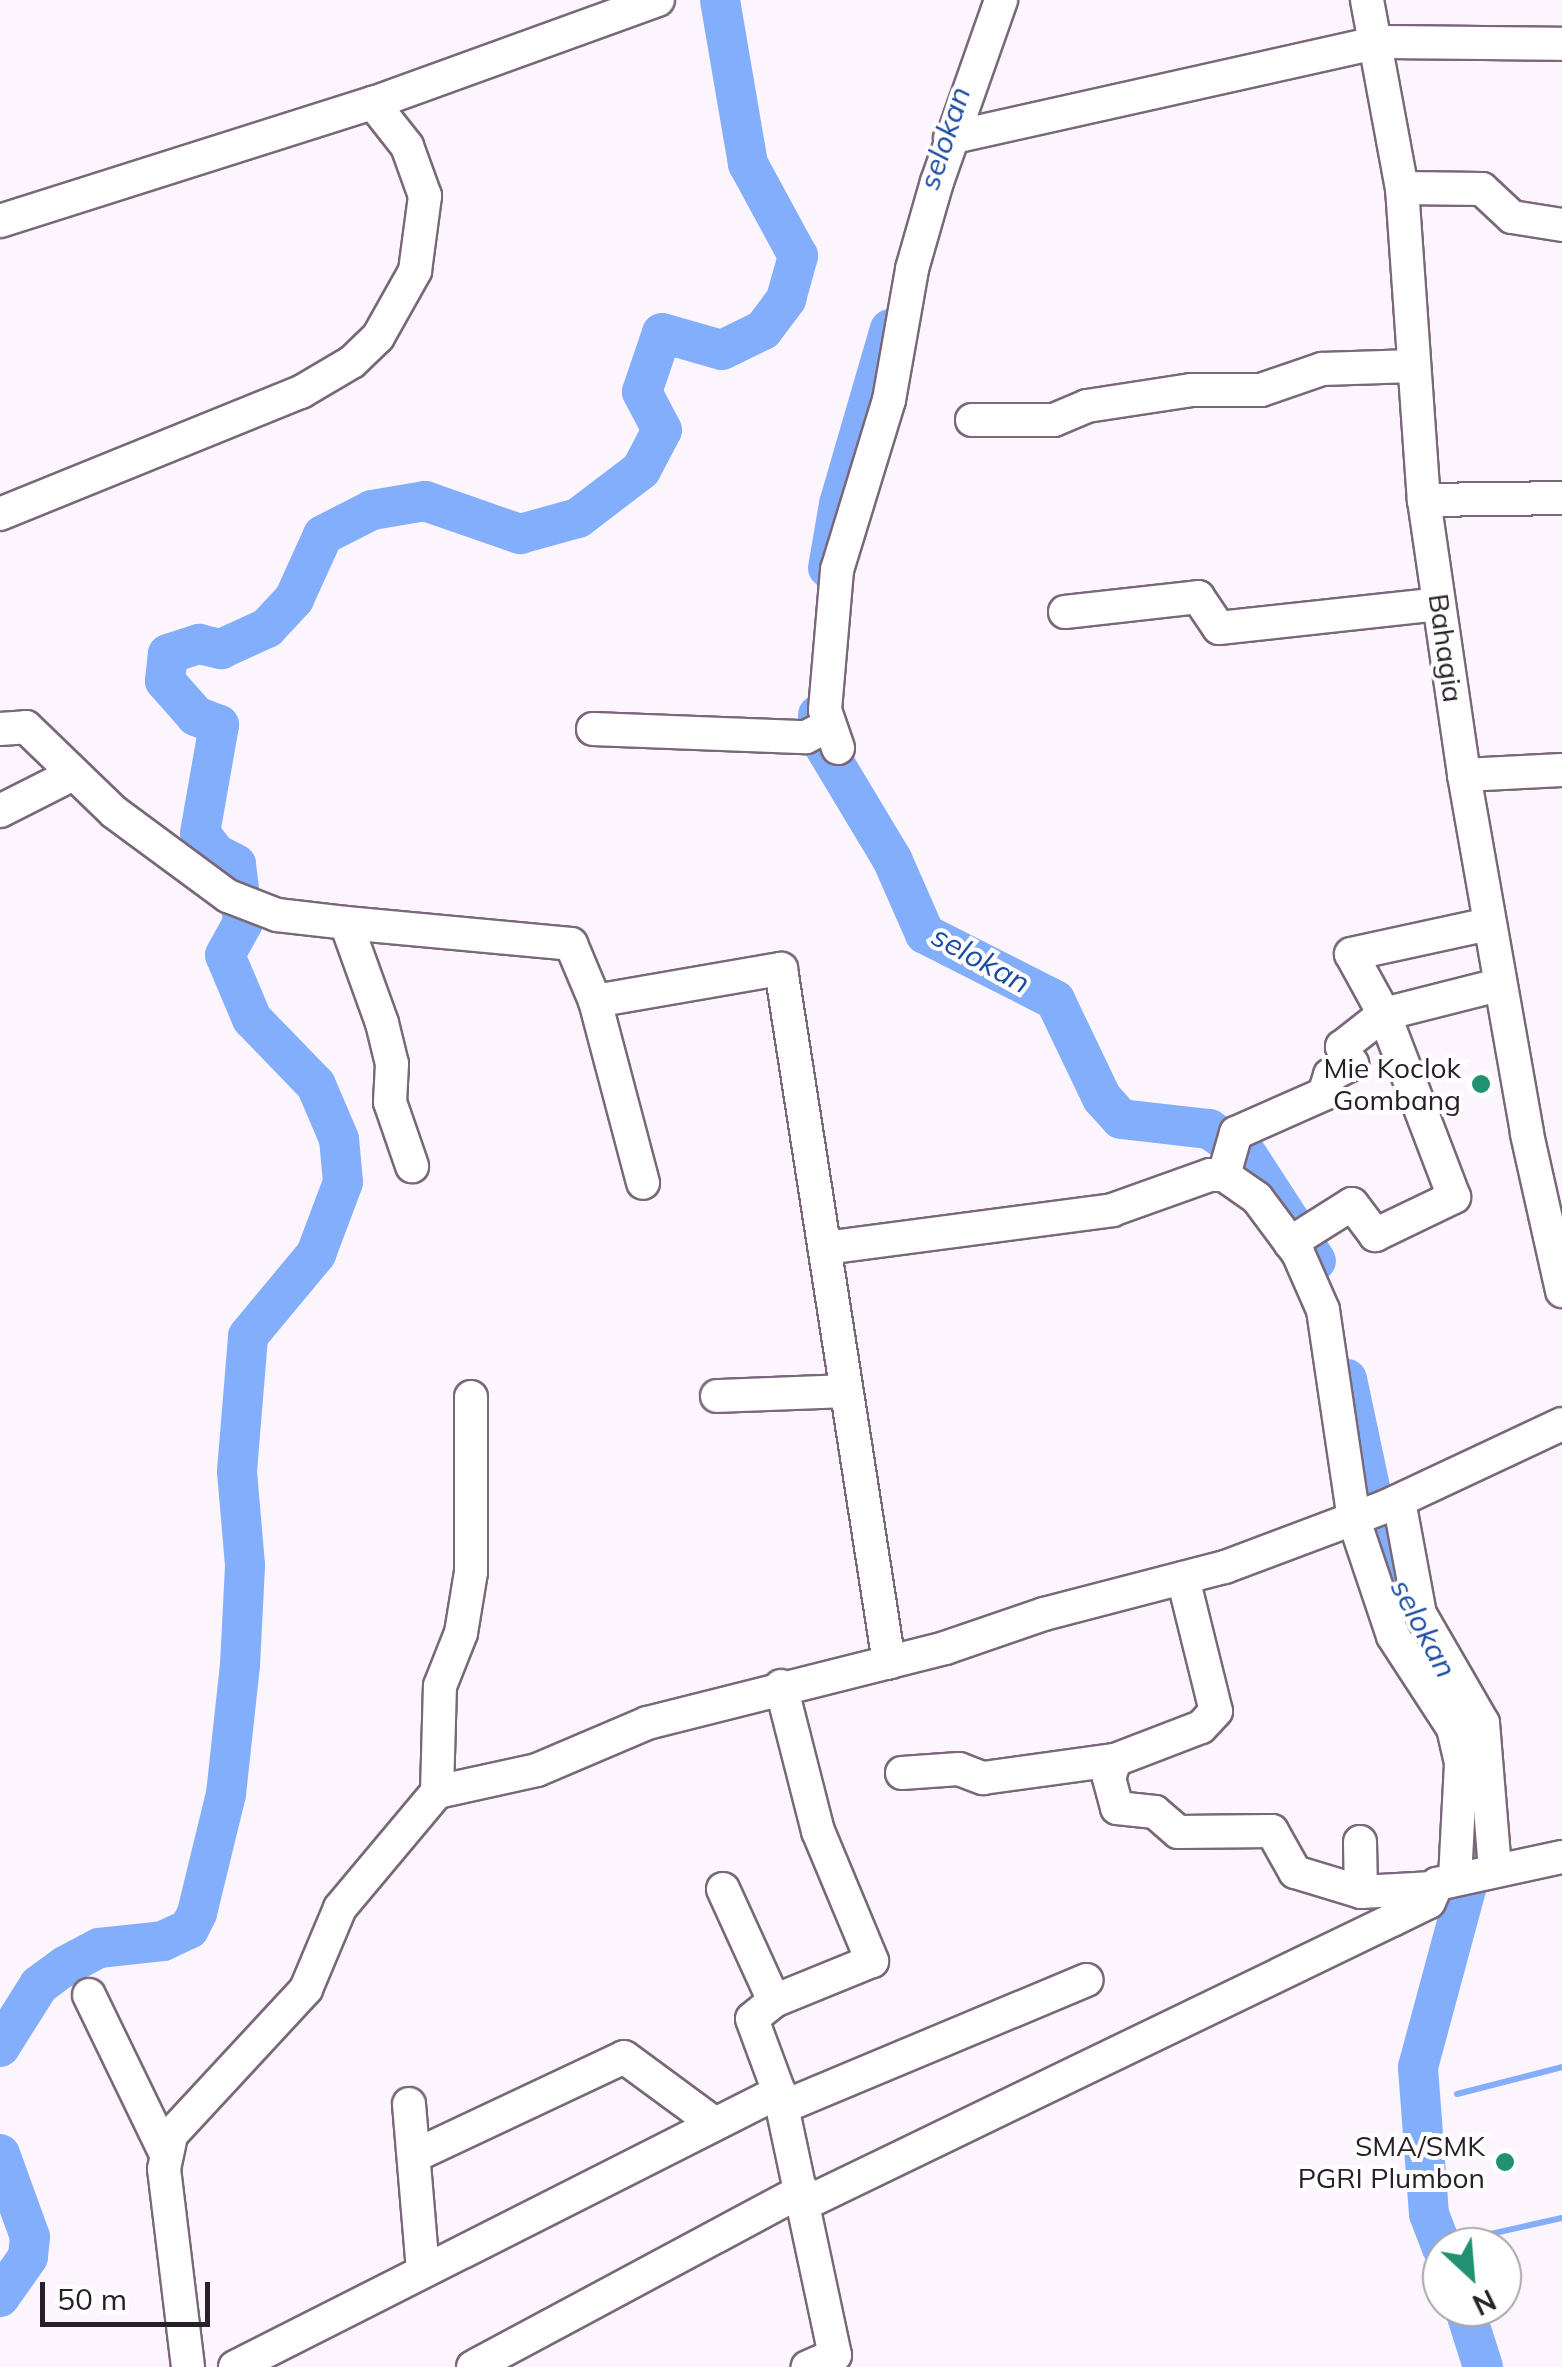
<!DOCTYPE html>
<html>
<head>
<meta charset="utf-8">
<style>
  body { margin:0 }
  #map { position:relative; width:1562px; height:2367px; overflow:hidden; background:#fcf5fd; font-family:Mulish,sans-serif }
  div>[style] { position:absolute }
  .stream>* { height:6px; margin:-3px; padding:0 3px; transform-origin:3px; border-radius:3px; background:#83aefb }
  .river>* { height:40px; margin:-20px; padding:0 20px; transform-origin:20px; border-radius:20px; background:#83aefb }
  .roads { filter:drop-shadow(2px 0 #79687a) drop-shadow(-2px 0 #79687a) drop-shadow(0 2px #79687a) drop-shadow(0 -2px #79687a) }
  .minor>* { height:32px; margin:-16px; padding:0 16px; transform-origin:16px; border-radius:16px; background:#fff }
  .dots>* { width:28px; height:28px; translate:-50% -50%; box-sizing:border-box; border:5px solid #fff; border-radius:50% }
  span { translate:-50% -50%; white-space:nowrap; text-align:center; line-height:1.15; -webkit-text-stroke:8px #fff; paint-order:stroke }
  .street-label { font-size:28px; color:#272028 }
  .poi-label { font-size:28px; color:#272028 }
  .right { translate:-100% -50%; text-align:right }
  .water-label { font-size:30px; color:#1c4ba3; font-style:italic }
  .north { position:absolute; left:1422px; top:2227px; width:100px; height:100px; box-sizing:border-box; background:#fff; border:2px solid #a9a6a9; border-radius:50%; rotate:154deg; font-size:28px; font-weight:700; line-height:40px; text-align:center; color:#272028 }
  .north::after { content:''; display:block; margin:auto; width:35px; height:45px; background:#229171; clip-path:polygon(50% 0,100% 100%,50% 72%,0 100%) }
  .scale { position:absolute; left:40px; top:2282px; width:170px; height:45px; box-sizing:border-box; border:5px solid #272028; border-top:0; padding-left:12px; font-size:30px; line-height:35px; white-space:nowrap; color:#272028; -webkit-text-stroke:8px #fff; paint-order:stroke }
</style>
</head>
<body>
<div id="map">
  <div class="stream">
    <i style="left:1457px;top:2094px;width:108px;rotate:-14.4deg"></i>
    <i style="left:1441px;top:2245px;width:124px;rotate:-12.6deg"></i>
  </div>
  <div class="river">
    <i style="left:828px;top:568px;width:65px;rotate:-80.2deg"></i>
    <i style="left:839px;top:504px;width:182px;rotate:-73.8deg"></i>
    <i style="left:818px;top:715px;width:21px;rotate:90deg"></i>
    <i style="left:818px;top:736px;width:144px;rotate:59deg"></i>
    <i style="left:892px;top:859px;width:82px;rotate:66.3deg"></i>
    <i style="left:925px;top:934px;width:146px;rotate:26.9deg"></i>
    <i style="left:1055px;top:1000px;width:109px;rotate:64.4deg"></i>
    <i style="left:1102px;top:1098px;width:28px;rotate:48deg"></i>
    <i style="left:1121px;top:1119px;width:89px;rotate:6.5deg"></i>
    <i style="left:1209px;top:1129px;width:47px;rotate:34.7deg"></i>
    <i style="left:1248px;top:1156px;width:125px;rotate:57.1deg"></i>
    <i style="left:1347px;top:1379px;width:168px;rotate:78deg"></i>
    <i style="left:1382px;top:1543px;width:104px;rotate:67.9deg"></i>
    <i style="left:0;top:2047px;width:73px;rotate:-57.8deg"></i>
    <i style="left:39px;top:1985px;width:32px;rotate:-36deg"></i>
    <i style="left:65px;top:1966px;width:38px;rotate:-28deg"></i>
    <i style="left:99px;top:1948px;width:64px;rotate:-6.2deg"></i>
    <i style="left:163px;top:1941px;width:29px;rotate:-25deg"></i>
    <i style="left:189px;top:1929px;width:18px;rotate:-63deg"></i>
    <i style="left:197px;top:1913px;width:122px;rotate:-76.3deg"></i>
    <i style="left:226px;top:1794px;width:130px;rotate:-83.8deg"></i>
    <i style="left:240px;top:1665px;width:100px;rotate:-87.1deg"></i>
    <i style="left:245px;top:1565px;width:94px;rotate:-94.9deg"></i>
    <i style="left:237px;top:1471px;width:135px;rotate:-85.3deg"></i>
    <i style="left:248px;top:1336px;width:107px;rotate:-50.3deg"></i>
    <i style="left:316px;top:1254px;width:77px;rotate:-69.4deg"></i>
    <i style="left:343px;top:1182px;width:43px;rotate:-95.3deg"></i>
    <i style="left:339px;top:1139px;width:59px;rotate:-113.1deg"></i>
    <i style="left:316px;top:1085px;width:92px;rotate:-134.1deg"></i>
    <i style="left:252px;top:1019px;width:69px;rotate:-112.9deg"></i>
    <i style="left:225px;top:955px;width:38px;rotate:-61deg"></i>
    <i style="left:243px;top:922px;width:58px;rotate:-96.9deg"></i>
    <i style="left:236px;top:864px;width:22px;rotate:-153deg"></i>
    <i style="left:216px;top:854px;width:26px;rotate:-127deg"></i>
    <i style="left:200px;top:833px;width:110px;rotate:-80deg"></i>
    <i style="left:219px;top:725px;width:25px;rotate:-159deg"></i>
    <i style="left:196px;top:716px;width:47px;rotate:-131.5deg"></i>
    <i style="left:165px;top:681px;width:27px;rotate:-84deg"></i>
    <i style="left:168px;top:654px;width:33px;rotate:-18deg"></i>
    <i style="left:199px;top:644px;width:23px;rotate:13deg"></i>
    <i style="left:221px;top:649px;width:51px;rotate:-24.5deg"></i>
    <i style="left:267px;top:628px;width:40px;rotate:-47deg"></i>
    <i style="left:294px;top:599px;width:70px;rotate:-65.6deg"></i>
    <i style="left:323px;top:535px;width:55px;rotate:-27deg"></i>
    <i style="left:372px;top:510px;width:54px;rotate:-9.6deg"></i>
    <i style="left:425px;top:501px;width:101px;rotate:19.2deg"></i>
    <i style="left:520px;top:534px;width:60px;rotate:-15.4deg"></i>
    <i style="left:578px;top:518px;width:79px;rotate:-37.3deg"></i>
    <i style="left:641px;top:470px;width:45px;rotate:-62.3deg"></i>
    <i style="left:662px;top:430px;width:43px;rotate:-117.8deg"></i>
    <i style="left:642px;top:392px;width:62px;rotate:-71.3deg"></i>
    <i style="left:662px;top:333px;width:62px;rotate:15.8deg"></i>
    <i style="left:722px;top:350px;width:46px;rotate:-26deg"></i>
    <i style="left:763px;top:330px;width:39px;rotate:-53deg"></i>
    <i style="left:786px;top:299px;width:45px;rotate:-74.4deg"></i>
    <i style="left:798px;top:256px;width:105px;rotate:-118.5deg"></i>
    <i style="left:748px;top:164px;width:166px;rotate:-99.7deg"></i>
    <i style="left:0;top:2154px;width:88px;rotate:70.1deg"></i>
    <i style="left:30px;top:2237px;width:20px;rotate:96deg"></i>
    <i style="left:28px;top:2257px;width:49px;rotate:125deg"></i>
    <i style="left:1442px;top:2248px;width:36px;rotate:-111deg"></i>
    <i style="left:1429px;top:2214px;width:147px;rotate:-94.3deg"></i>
    <i style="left:1418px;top:2067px;width:188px;rotate:-74.9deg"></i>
    <i style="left:1467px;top:1886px;width:114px;rotate:-84.4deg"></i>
    <i style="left:1464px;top:2307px;width:63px;rotate:72.4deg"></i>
  </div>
  <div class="roads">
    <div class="minor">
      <i style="left:1367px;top:0;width:191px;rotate:79.5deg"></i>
      <i style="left:1402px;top:188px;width:313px;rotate:86deg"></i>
      <i style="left:1424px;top:500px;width:278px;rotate:81.7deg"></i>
      <i style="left:1464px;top:775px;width:364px;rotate:80deg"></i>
      <i style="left:1527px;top:1134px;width:161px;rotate:77.4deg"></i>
      <i style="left:950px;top:138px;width:440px;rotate:-12.6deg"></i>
      <i style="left:1379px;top:42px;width:183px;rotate:0.6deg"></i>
      <i style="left:1402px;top:188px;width:80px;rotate:0.7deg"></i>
      <i style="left:1482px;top:189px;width:41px;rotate:43deg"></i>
      <i style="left:1512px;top:217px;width:51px;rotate:9.1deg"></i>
      <i style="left:0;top:221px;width:391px;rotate:-17.6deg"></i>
      <i style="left:373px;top:103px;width:303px;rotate:-19.9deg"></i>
      <i style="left:972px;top:420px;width:82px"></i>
      <i style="left:1054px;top:420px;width:36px;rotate:-23deg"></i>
      <i style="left:1087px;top:406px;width:105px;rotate:-8.7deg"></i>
      <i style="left:1191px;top:390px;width:70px"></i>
      <i style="left:1261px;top:390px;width:65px;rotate:-19deg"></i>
      <i style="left:1322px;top:369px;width:92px;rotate:-1.9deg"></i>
      <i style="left:1424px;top:500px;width:138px;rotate:-0.8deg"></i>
      <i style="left:0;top:514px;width:325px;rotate:-22.1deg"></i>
      <i style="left:301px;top:392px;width:59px;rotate:-30.5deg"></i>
      <i style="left:352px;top:362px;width:36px;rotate:-44deg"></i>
      <i style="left:378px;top:337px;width:76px;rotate:-60.7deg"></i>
      <i style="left:415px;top:271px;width:76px;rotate:-82.4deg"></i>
      <i style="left:425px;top:196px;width:53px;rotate:-109.8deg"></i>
      <i style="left:407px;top:146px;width:55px;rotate:-128.3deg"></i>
      <i style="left:1065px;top:612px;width:134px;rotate:-6.4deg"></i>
      <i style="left:1198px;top:597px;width:37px;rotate:56deg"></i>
      <i style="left:1219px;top:628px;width:221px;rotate:-6.2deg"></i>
      <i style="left:0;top:729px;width:26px;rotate:-4deg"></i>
      <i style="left:26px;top:727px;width:122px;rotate:44deg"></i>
      <i style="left:114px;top:812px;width:142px;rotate:36.4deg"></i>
      <i style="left:228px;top:896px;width:53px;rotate:21.2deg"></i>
      <i style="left:277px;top:915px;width:69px;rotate:6.6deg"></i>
      <i style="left:346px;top:923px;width:106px;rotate:70.2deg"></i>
      <i style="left:382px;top:1023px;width:42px;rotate:76.3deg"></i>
      <i style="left:392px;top:1064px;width:38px;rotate:93deg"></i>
      <i style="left:390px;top:1102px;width:68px;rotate:71deg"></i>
      <i style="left:593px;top:729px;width:213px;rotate:2.2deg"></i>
      <i style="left:806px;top:737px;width:25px;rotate:-27deg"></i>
      <i style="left:838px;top:748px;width:40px;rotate:-108.9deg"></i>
      <i style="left:825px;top:710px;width:141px;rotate:-85.1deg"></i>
      <i style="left:837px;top:570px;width:178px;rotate:-73deg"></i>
      <i style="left:889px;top:400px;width:133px;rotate:-80deg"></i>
      <i style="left:912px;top:269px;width:91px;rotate:-74deg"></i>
      <i style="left:937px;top:182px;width:193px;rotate:-70.6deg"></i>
      <i style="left:1464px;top:775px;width:98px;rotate:-2.9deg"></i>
      <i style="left:0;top:811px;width:82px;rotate:-26.9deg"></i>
      <i style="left:346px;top:923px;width:226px;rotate:5.3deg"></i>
      <i style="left:571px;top:944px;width:62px;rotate:67.2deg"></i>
      <i style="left:595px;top:1001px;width:188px;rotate:75.2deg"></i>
      <i style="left:595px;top:1001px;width:189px;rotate:-9.8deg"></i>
      <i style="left:781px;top:969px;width:702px;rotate:81.15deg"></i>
      <i style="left:1224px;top:1175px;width:44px;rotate:-74.1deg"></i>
      <i style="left:1236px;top:1133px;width:96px;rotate:-23.9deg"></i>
      <i style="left:1324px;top:1094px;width:20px;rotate:-72deg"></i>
      <i style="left:1330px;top:1075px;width:25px;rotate:-27deg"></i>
      <i style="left:1352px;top:1064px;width:20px;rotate:-120deg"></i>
      <i style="left:1342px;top:1047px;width:53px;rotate:-38.2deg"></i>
      <i style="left:1384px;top:1014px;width:68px;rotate:-118.8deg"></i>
      <i style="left:1351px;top:954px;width:141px;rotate:-12.3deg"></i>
      <i style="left:1290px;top:1243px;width:73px;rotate:-32.2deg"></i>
      <i style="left:1352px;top:1204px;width:39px;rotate:53deg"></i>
      <i style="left:1375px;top:1235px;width:88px;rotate:-25.7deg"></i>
      <i style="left:1454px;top:1197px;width:196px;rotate:-110.9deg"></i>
      <i style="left:1384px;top:1014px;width:119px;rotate:-14.2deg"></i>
      <i style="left:825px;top:1248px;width:290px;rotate:-7.5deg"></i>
      <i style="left:1112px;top:1210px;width:104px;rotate:-19.7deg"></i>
      <i style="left:1210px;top:1175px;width:14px"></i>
      <i style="left:1224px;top:1175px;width:40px;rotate:34.9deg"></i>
      <i style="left:1257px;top:1198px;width:69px;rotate:53.3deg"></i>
      <i style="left:1298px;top:1253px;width:62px;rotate:66.3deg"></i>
      <i style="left:1323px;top:1310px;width:212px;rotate:81.6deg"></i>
      <i style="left:1354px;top:1520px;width:122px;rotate:71.4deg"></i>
      <i style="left:1393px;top:1636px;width:110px;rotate:56.9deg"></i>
      <i style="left:1453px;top:1728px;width:37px;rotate:77deg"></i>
      <i style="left:1461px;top:1764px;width:113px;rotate:93deg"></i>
      <i style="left:717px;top:1396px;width:128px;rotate:-2.2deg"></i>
      <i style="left:1399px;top:1501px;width:115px;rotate:79.5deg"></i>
      <i style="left:1420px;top:1614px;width:126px;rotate:60deg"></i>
      <i style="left:1483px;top:1723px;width:145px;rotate:85.3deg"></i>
      <i style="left:1183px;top:1578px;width:137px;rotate:76.1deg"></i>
      <i style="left:1216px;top:1711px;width:22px;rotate:133deg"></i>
      <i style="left:1201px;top:1727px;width:92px;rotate:159deg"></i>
      <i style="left:1115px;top:1760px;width:19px;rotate:108deg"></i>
      <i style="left:1109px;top:1778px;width:31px;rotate:75deg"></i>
      <i style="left:1117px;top:1808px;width:38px;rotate:6deg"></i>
      <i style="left:1155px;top:1812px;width:30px;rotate:41deg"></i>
      <i style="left:1178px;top:1832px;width:94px;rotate:-0.6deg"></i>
      <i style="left:1272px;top:1831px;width:47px;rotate:60.7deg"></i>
      <i style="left:1295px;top:1872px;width:69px;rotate:16.9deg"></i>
      <i style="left:1361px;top:1892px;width:72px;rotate:-3.2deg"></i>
      <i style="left:781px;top:1686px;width:150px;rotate:75.7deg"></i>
      <i style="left:818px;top:1831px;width:141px;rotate:67.4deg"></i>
      <i style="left:872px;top:1961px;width:106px;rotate:157.8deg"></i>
      <i style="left:774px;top:2001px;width:28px;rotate:141deg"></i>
      <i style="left:752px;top:2019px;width:78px;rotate:69.7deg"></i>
      <i style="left:779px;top:2092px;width:269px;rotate:78deg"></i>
      <i style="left:835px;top:2355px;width:30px;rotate:156deg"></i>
      <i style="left:902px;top:1773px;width:57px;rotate:-4deg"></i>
      <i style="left:959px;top:1769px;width:26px;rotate:21deg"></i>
      <i style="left:983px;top:1778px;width:133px;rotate:-7.8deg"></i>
      <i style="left:437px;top:1792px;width:106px;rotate:-88.4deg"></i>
      <i style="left:440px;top:1686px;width:57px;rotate:-68.4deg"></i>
      <i style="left:461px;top:1633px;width:62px;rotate:-80.7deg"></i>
      <i style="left:471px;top:1572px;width:175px;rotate:-90deg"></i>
      <i style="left:1360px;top:1842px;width:50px;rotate:88.9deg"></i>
      <i style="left:723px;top:1889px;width:123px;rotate:65.5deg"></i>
      <i style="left:89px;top:1995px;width:174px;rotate:64.2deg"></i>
      <i style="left:409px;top:2104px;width:166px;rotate:85.2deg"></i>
      <i style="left:783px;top:2107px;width:329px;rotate:-22.7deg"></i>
      <i style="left:414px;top:2156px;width:232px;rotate:-25.2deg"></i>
      <i style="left:624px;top:2057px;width:112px;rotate:36.3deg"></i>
      <i style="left:806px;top:2203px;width:651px;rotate:-25.78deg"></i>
      <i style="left:1392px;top:1920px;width:41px;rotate:-25.9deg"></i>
      <i style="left:1429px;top:1902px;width:20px;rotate:-66deg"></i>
      <i style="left:1437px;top:1884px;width:128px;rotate:-12.2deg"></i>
      <i style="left:188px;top:2367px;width:199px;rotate:-96.9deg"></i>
      <i style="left:164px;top:2169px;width:35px;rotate:-78deg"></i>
      <i style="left:171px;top:2135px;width:199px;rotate:-47.2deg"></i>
      <i style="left:306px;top:1989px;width:88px;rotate:-67.2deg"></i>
      <i style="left:340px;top:1908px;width:151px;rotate:-50.1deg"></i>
      <i style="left:437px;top:1792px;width:102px;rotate:-12.4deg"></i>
      <i style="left:537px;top:1770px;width:120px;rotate:-23.1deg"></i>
      <i style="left:647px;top:1723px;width:307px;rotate:-14.1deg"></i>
      <i style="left:945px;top:1648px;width:105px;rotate:-19deg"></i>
      <i style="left:1044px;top:1614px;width:187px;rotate:-14.6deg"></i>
      <i style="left:1225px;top:1567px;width:173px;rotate:-20.6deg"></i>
      <i style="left:1387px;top:1506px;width:193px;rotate:-25.1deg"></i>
      <i style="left:235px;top:2367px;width:610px;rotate:-26.82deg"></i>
      <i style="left:473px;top:2367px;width:374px;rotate:-28.2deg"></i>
    </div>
  </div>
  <div class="dots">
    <i style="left:1481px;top:1084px;background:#229171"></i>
    <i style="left:1505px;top:2162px;background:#229171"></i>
  </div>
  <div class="street-label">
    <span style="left:1446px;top:648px;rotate:82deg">Bahagia</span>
  </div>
  <div class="poi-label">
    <span class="right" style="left:1461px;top:1084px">Mie Koclok<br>Gombang</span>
    <span class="right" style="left:1485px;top:2162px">SMA/SMK<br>PGRI Plumbon</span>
  </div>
  <div class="water-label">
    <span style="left:944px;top:138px;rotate:-72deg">selokan</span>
    <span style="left:981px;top:959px;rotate:29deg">selokan</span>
    <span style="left:1424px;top:1628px;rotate:62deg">selokan</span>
  </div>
  <div class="north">N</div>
  <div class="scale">50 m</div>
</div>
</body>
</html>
